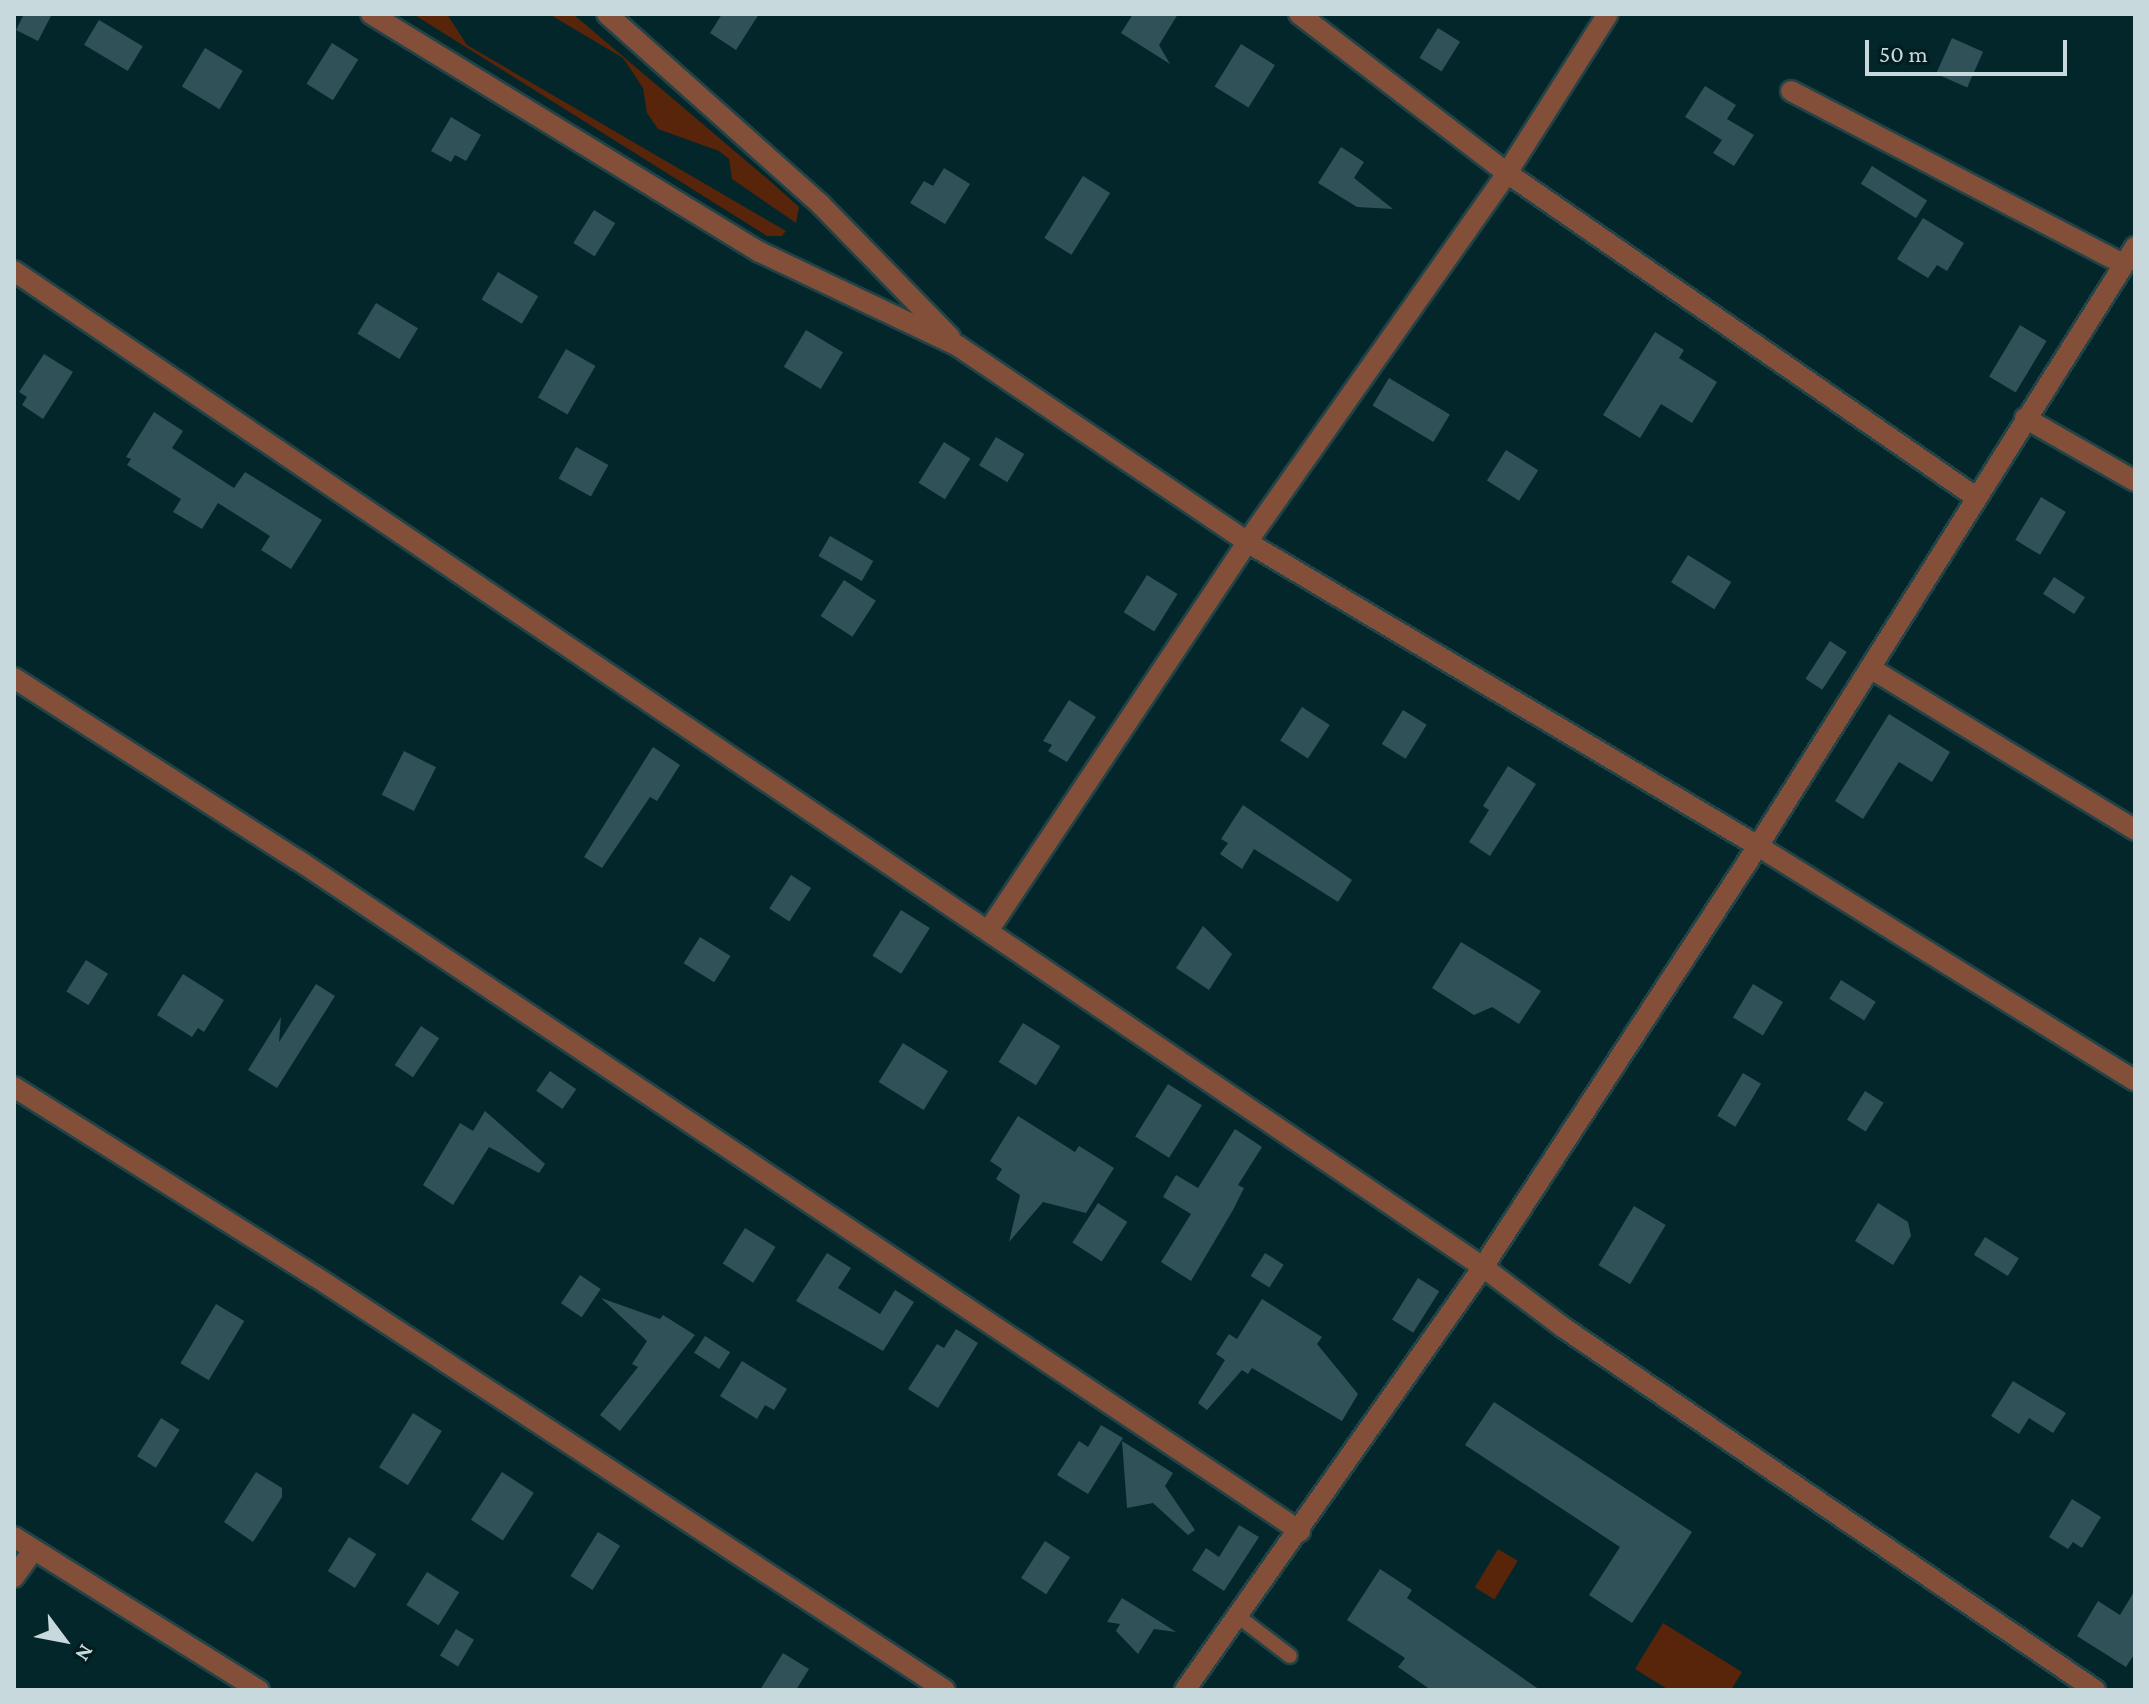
<!DOCTYPE html>
<html>
<head>
<meta charset="utf-8">
<style>
  body { margin:0 }
  #map { position:relative; width:2149px; height:1704px; overflow:hidden; background:#03262b; font-family:"Crimson Pro",serif }
  div>[style] { position:absolute }
  .green>* { inset:0; background:#58240a; transform-origin:0 0 }
  .building>* { inset:0; background:#305157; transform-origin:0 0 }
  .roads { filter:drop-shadow(2px 0 #224347) drop-shadow(-2px 0 #224347) drop-shadow(0 2px #224347) drop-shadow(0 -2px #224347) }
  .service>* { height:14px; margin:-7px; padding:0 7px; transform-origin:7px; border-radius:7px; background:#834f39 }
  .minor>* { height:20px; margin:-10px; padding:0 10px; transform-origin:10px; border-radius:10px; background:#834f39 }
  span { translate:-50% -50%; white-space:nowrap; text-align:center; line-height:1.15; -webkit-text-stroke:6px #031c1f; paint-order:stroke }
  .frame { position:absolute; inset:0; border:16px solid #c7d9dc; pointer-events:none }
  .north { position:absolute; left:24px; top:1600px; width:80px; height:80px; -webkit-text-stroke:6px #031c1f; paint-order:stroke; rotate:122deg; font-size:22px; font-weight:700; line-height:32px; text-align:center; color:#c7d9dc }
  .north::after { content:''; display:block; margin:auto; width:28px; height:36px; background:#c7d9dc; clip-path:polygon(50% 0,100% 100%,50% 72%,0 100%) }
  .scale { position:absolute; left:1865px; top:40px; width:202px; height:36px; box-sizing:border-box; border:4px solid #c7d9dc; border-top:0; padding-left:10px; font-size:24px; line-height:28px; white-space:nowrap; color:#c7d9dc; -webkit-text-stroke:6px #031c1f; paint-order:stroke }
</style>
</head>
<body>
<div id="map">
  <div class="green">
    <i style="clip-path:polygon(413px 14px,447px 14px,467px 45px,786px 231px,782px 236px,767px 236px)"></i>
    <i style="clip-path:polygon(549px 14px,573px 14px,770px 181px,799px 207px,796px 223px,732px 179px,729px 159px,719px 151px,658px 129px,647px 113px,643px 88px,623px 58px)"></i>
    <i style="left:1498px;top:1549px;width:23px;height:45px;rotate:31deg"></i>
    <i style="clip-path:polygon(1663px 1623px,1742px 1672px,1731px 1690px,1669px 1690px,1635px 1669px)"></i>
  </div>
  <div class="building">
    <i style="clip-path:polygon(24px 14px,52px 14px,38px 41px,16px 30px)"></i>
    <i style="clip-path:polygon(722px 14px,759px 14px,736px 50px,710px 33px)"></i>
    <i style="clip-path:polygon(1133px 14px,1178px 14px,1159px 45px,1170px 64px,1121px 33px)"></i>
    <i style="left:99px;top:20px;width:51px;height:29px;rotate:31deg"></i>
    <i style="left:1438px;top:28px;width:26px;height:35px;rotate:32deg"></i>
    <i style="left:1952px;top:38px;width:34px;height:39px;rotate:24deg"></i>
    <i style="left:332px;top:43px;width:31px;height:48px;rotate:32deg"></i>
    <i style="left:1241px;top:44px;width:40px;height:50px;rotate:32deg"></i>
    <i style="left:205px;top:48px;width:44px;height:45px;rotate:31deg"></i>
    <i style="clip-path:polygon(1705px 86px,1736px 105px,1727px 119px,1754px 135px,1734px 166px,1713px 153px,1722px 140px,1685px 117px)"></i>
    <i style="clip-path:polygon(451px 117px,481px 135px,466px 161px,455px 155px,451px 162px,431px 151px)"></i>
    <i style="clip-path:polygon(1341px 147px,1364px 162px,1354px 178px,1393px 209px,1357px 207px,1318px 183px)"></i>
    <i style="left:1872px;top:166px;width:65px;height:21px;rotate:32deg"></i>
    <i style="clip-path:polygon(944px 168px,970px 184px,945px 224px,910px 203px,924px 181px,933px 186px)"></i>
    <i style="left:1083px;top:176px;width:32px;height:73px;rotate:32deg"></i>
    <i style="left:594px;top:210px;width:25px;height:39px;rotate:32deg"></i>
    <i style="clip-path:polygon(1923px 218px,1964px 243px,1947px 271px,1937px 265px,1928px 278px,1897px 259px)"></i>
    <i style="left:498px;top:272px;width:47px;height:32px;rotate:31deg"></i>
    <i style="left:376px;top:303px;width:49px;height:36px;rotate:31deg"></i>
    <i style="left:2020px;top:325px;width:31px;height:60px;rotate:31deg"></i>
    <i style="left:806px;top:330px;width:43px;height:43px;rotate:31deg"></i>
    <i style="clip-path:polygon(1655px 332px,1684px 350px,1679px 358px,1717px 382px,1692px 423px,1661px 404px,1640px 438px,1603px 415px)"></i>
    <i style="left:566px;top:349px;width:34px;height:56px;rotate:30deg"></i>
    <i style="clip-path:polygon(44px 354px,73px 372px,43px 419px,22px 405px,27px 397px,19px 392px)"></i>
    <i style="left:1389px;top:378px;width:71px;height:32px;rotate:31deg"></i>
    <i style="clip-path:polygon(154px 412px,183px 431px,172px 448px,234px 488px,245px 472px,322px 520px,291px 569px,261px 550px,270px 536px,218px 503px,202px 529px,173px 512px,181px 499px,127px 465px,131px 459px,126px 457px)"></i>
    <i style="left:996px;top:437px;width:33px;height:33px;rotate:31deg"></i>
    <i style="left:944px;top:442px;width:31px;height:48px;rotate:32deg"></i>
    <i style="left:576px;top:447px;width:37px;height:36px;rotate:29deg"></i>
    <i style="left:1506px;top:450px;width:38px;height:36px;rotate:32deg"></i>
    <i style="left:2041px;top:497px;width:29px;height:50px;rotate:31deg"></i>
    <i style="left:830px;top:536px;width:50px;height:23px;rotate:30deg"></i>
    <i style="left:1688px;top:555px;width:51px;height:32px;rotate:32deg"></i>
    <i style="left:1147px;top:575px;width:36px;height:44px;rotate:32deg"></i>
    <i style="left:2054px;top:577px;width:37px;height:20px;rotate:33deg"></i>
    <i style="left:844px;top:580px;width:38px;height:43px;rotate:33deg"></i>
    <i style="left:1830px;top:641px;width:20px;height:45px;rotate:33deg"></i>
    <i style="clip-path:polygon(1069px 700px,1096px 717px,1067px 762px,1048px 751px,1052px 745px,1043px 741px)"></i>
    <i style="left:1302px;top:707px;width:33px;height:40px;rotate:33deg"></i>
    <i style="left:1403px;top:710px;width:28px;height:40px;rotate:32deg"></i>
    <i style="clip-path:polygon(1889px 714px,1950px 752px,1932px 782px,1899px 762px,1863px 819px,1835px 801px)"></i>
    <i style="clip-path:polygon(653px 747px,680px 765px,657px 801px,650px 797px,602px 868px,584px 857px)"></i>
    <i style="left:404px;top:751px;width:36px;height:49px;rotate:27deg"></i>
    <i style="clip-path:polygon(1508px 766px,1536px 784px,1490px 856px,1469px 842px,1489px 810px,1483px 806px)"></i>
    <i style="clip-path:polygon(1243px 805px,1352px 880px,1338px 902px,1254px 849px,1242px 869px,1220px 854px,1228px 843px,1221px 839px)"></i>
    <i style="left:791px;top:875px;width:24px;height:40px;rotate:33deg"></i>
    <i style="left:901px;top:910px;width:34px;height:54px;rotate:32deg"></i>
    <i style="clip-path:polygon(1203px 926px,1232px 954px,1209px 990px,1176px 968px)"></i>
    <i style="left:700px;top:937px;width:36px;height:31px;rotate:32deg"></i>
    <i style="clip-path:polygon(1461px 942px,1541px 991px,1519px 1024px,1492px 1007px,1474px 1015px,1432px 988px)"></i>
    <i style="left:86px;top:960px;width:26px;height:37px;rotate:32deg"></i>
    <i style="clip-path:polygon(183px 974px,224px 1000px,204px 1032px,198px 1028px,192px 1037px,157px 1015px)"></i>
    <i style="left:1841px;top:980px;width:41px;height:22px;rotate:32deg"></i>
    <i style="clip-path:polygon(316px 984px,335px 996px,277px 1088px,248px 1070px,281px 1017px,279px 1042px)"></i>
    <i style="left:1753px;top:984px;width:35px;height:39px;rotate:31deg"></i>
    <i style="left:1023px;top:1023px;width:44px;height:46px;rotate:32deg"></i>
    <i style="left:421px;top:1026px;width:22px;height:47px;rotate:34deg"></i>
    <i style="left:903px;top:1043px;width:53px;height:46px;rotate:32deg"></i>
    <i style="left:550px;top:1071px;width:32px;height:24px;rotate:35deg"></i>
    <i style="left:1743px;top:1073px;width:21px;height:50px;rotate:31deg"></i>
    <i style="left:1168px;top:1084px;width:40px;height:62px;rotate:32deg"></i>
    <i style="left:1865px;top:1091px;width:22px;height:34px;rotate:32deg"></i>
    <i style="clip-path:polygon(485px 1111px,545px 1164px,539px 1173px,489px 1147px,453px 1205px,423px 1185px,460px 1123px,473px 1131px)"></i>
    <i style="clip-path:polygon(1018px 1116px,1075px 1152px,1079px 1146px,1114px 1168px,1086px 1213px,1043px 1202px,1009px 1242px,1020px 1195px,996px 1179px,1002px 1169px,990px 1161px)"></i>
    <i style="clip-path:polygon(1235px 1129px,1262px 1147px,1238px 1185px,1244px 1188px,1233px 1210px,1191px 1281px,1161px 1262px,1191px 1214px,1163px 1197px,1176px 1175px,1198px 1188px)"></i>
    <i style="left:1098px;top:1203px;width:35px;height:47px;rotate:33deg"></i>
    <i style="clip-path:polygon(1878px 1203px,1908px 1222px,1911px 1236px,1893px 1265px,1855px 1241px)"></i>
    <i style="left:1634px;top:1206px;width:37px;height:69px;rotate:31deg"></i>
    <i style="left:745px;top:1228px;width:36px;height:42px;rotate:32deg"></i>
    <i style="left:1985px;top:1237px;width:40px;height:21px;rotate:32deg"></i>
    <i style="clip-path:polygon(827px 1253px,851px 1268px,838px 1288px,880px 1314px,895px 1290px,914px 1302px,883px 1351px,796px 1301px)"></i>
    <i style="left:1265px;top:1253px;width:22px;height:27px;rotate:32deg"></i>
    <i style="left:580px;top:1275px;width:25px;height:34px;rotate:34deg"></i>
    <i style="left:1418px;top:1278px;width:25px;height:49px;rotate:32deg"></i>
    <i style="clip-path:polygon(601px 1298px,660px 1319px,663px 1315px,695px 1335px,620px 1431px,600px 1415px,638px 1367px,632px 1364px,647px 1341px)"></i>
    <i style="clip-path:polygon(1262px 1299px,1322px 1337px,1317px 1344px,1358px 1394px,1342px 1421px,1252px 1368px,1248px 1374px,1242px 1370px,1207px 1410px,1198px 1403px,1225px 1360px,1216px 1354px,1229px 1334px,1237px 1339px)"></i>
    <i style="left:216px;top:1304px;width:33px;height:69px;rotate:31deg"></i>
    <i style="clip-path:polygon(956px 1329px,978px 1343px,938px 1408px,908px 1389px,937px 1344px,944px 1348px)"></i>
    <i style="left:705px;top:1336px;width:30px;height:20px;rotate:33deg"></i>
    <i style="clip-path:polygon(742px 1361px,787px 1389px,774px 1410px,765px 1405px,757px 1419px,720px 1396px)"></i>
    <i style="clip-path:polygon(2013px 1381px,2066px 1413px,2053px 1433px,2029px 1418px,2019px 1434px,1991px 1416px)"></i>
    <i style="clip-path:polygon(1494px 1402px,1692px 1532px,1632px 1623px,1589px 1595px,1620px 1547px,1465px 1445px)"></i>
    <i style="left:413px;top:1413px;width:34px;height:64px;rotate:32deg"></i>
    <i style="left:161px;top:1418px;width:22px;height:45px;rotate:32deg"></i>
    <i style="clip-path:polygon(1101px 1425px,1123px 1438px,1088px 1494px,1057px 1475px,1079px 1441px,1088px 1447px)"></i>
    <i style="clip-path:polygon(1122px 1441px,1173px 1473px,1165px 1486px,1195px 1530px,1188px 1535px,1153px 1503px,1127px 1508px)"></i>
    <i style="clip-path:polygon(256px 1472px,282px 1488px,282px 1497px,253px 1542px,224px 1522px)"></i>
    <i style="left:502px;top:1472px;width:38px;height:57px;rotate:33deg"></i>
    <i style="clip-path:polygon(2072px 1499px,2101px 1517px,2082px 1548px,2073px 1542px,2068px 1549px,2049px 1537px)"></i>
    <i style="clip-path:polygon(1239px 1525px,1259px 1537px,1224px 1591px,1192px 1570px,1206px 1548px,1219px 1557px)"></i>
    <i style="left:598px;top:1532px;width:26px;height:52px;rotate:32deg"></i>
    <i style="left:349px;top:1537px;width:32px;height:40px;rotate:32deg"></i>
    <i style="left:1045px;top:1541px;width:30px;height:44px;rotate:33deg"></i>
    <i style="clip-path:polygon(1380px 1569px,1412px 1590px,1407px 1598px,1540px 1690px,1431px 1690px,1398px 1667px,1405px 1658px,1347px 1620px)"></i>
    <i style="left:427px;top:1572px;width:38px;height:39px;rotate:32deg"></i>
    <i style="clip-path:polygon(2135px 1590px,2135px 1653px,2126px 1667px,2077px 1636px,2098px 1601px,2120px 1615px)"></i>
    <i style="clip-path:polygon(1122px 1598px,1159px 1621px,1176px 1632px,1154px 1629px,1138px 1654px,1116px 1631px,1120px 1624px,1107px 1622px)"></i>
    <i style="left:456px;top:1629px;width:21px;height:31px;rotate:31deg"></i>
    <i style="clip-path:polygon(783px 1653px,809px 1669px,796px 1690px,760px 1690px)"></i>
  </div>
  <div class="roads">
    <div class="service">
      <i style="left:1239px;top:1617px;width:64px;rotate:37.4deg"></i>
    </div>
    <div class="minor">
      <i style="left:371px;top:14px;width:456px;rotate:31.5deg"></i>
      <i style="left:760px;top:252px;width:219px;rotate:25.4deg"></i>
      <i style="left:958px;top:346px;width:349px;rotate:34.1deg"></i>
      <i style="left:1247px;top:542px;width:595px;rotate:30.75deg"></i>
      <i style="left:1758px;top:846px;width:444px;rotate:31.9deg"></i>
      <i style="left:607px;top:14px;width:287px;rotate:41.7deg"></i>
      <i style="left:821px;top:205px;width:185px;rotate:45.7deg"></i>
      <i style="left:1299px;top:14px;width:262px;rotate:37.4deg"></i>
      <i style="left:1507px;top:173px;width:571px;rotate:34.66deg"></i>
      <i style="left:1791px;top:91px;width:375px;rotate:27.5deg"></i>
      <i style="left:14px;top:271px;width:1775px;rotate:34.14deg"></i>
      <i style="left:1483px;top:1267px;width:101px;rotate:37deg"></i>
      <i style="left:1564px;top:1328px;width:643px;rotate:34.28deg"></i>
      <i style="left:2025px;top:418px;width:127px;rotate:29.8deg"></i>
      <i style="left:1870px;top:668px;width:311px;rotate:31.4deg"></i>
      <i style="left:14px;top:678px;width:337px;rotate:32.7deg"></i>
      <i style="left:298px;top:860px;width:1206px;rotate:33.81deg"></i>
      <i style="left:988px;top:931px;width:467px;rotate:-56.3deg"></i>
      <i style="left:1247px;top:542px;width:451px;rotate:-54.8deg"></i>
      <i style="left:1507px;top:173px;width:188px;rotate:-57.6deg"></i>
      <i style="left:14px;top:1087px;width:357px;rotate:32.2deg"></i>
      <i style="left:316px;top:1277px;width:752px;rotate:33.29deg"></i>
      <i style="left:14px;top:1537px;width:289px;rotate:32deg"></i>
      <i style="left:14px;top:1577px;width:34px;rotate:-54deg"></i>
      <i style="left:1185px;top:1690px;width:517px;rotate:-54.84deg"></i>
      <i style="left:1483px;top:1267px;width:503px;rotate:-56.85deg"></i>
      <i style="left:1758px;top:846px;width:708px;rotate:-57.81deg"></i>
    </div>
  </div>
  <div class="frame"></div>
  <div class="north">N</div>
  <div class="scale">50 m</div>
</div>
</body>
</html>
